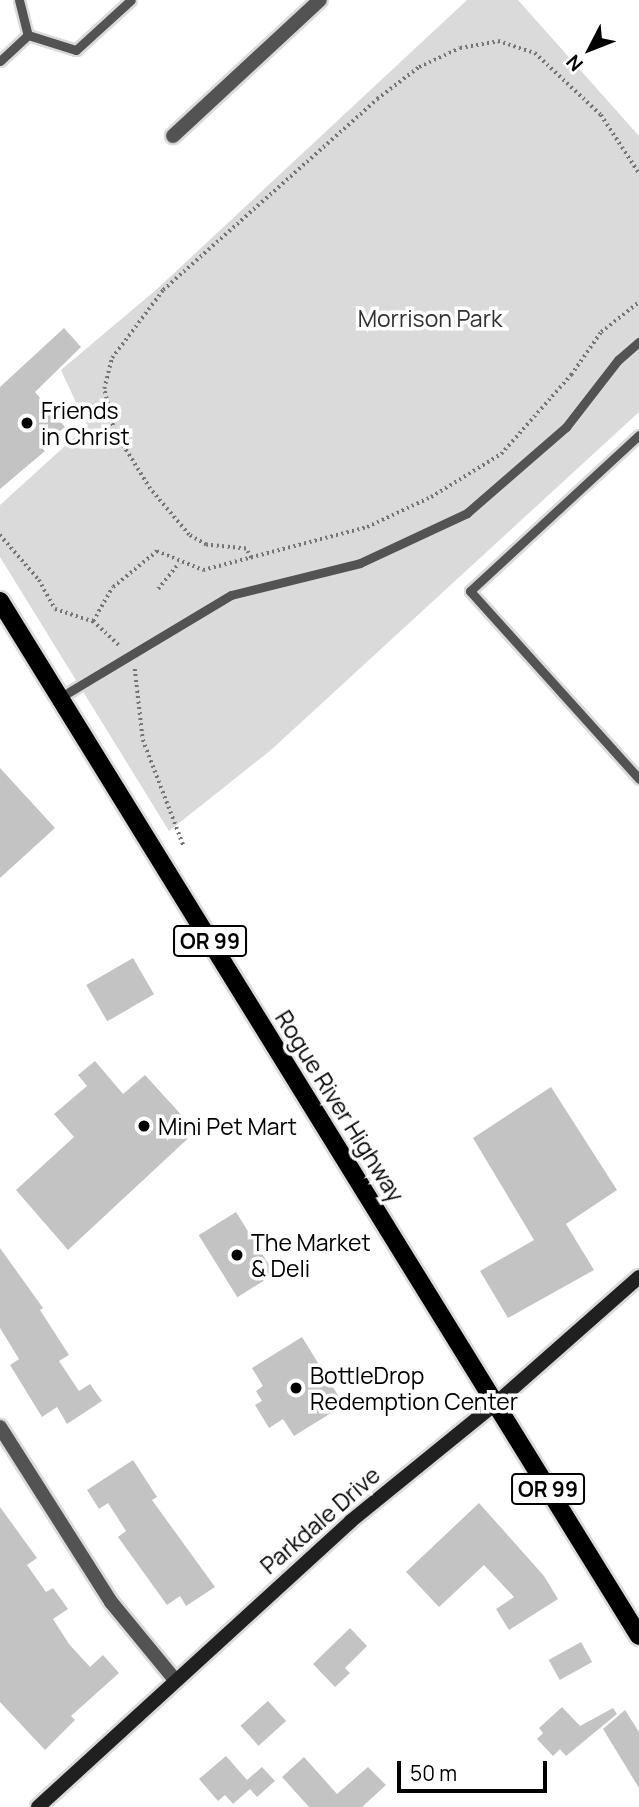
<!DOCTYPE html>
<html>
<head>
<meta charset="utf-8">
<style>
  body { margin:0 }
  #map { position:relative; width:639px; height:1807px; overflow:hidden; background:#fff; font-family:Manrope,sans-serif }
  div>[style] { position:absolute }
  .green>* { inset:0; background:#dadada }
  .building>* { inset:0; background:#c3c3c3; transform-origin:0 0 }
  .path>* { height:3.5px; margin-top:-1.75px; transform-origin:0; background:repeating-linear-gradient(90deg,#757575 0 2px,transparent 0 5.5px) }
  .roads { filter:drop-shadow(2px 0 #dbdbdb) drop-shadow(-2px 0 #dbdbdb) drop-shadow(0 2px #dbdbdb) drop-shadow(0 -2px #dbdbdb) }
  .service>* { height:9px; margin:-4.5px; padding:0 4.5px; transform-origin:4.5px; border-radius:4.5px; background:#535353 }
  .minor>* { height:14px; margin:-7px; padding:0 7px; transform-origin:7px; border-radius:7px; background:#535353 }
  .secondary>* { height:14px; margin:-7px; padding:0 7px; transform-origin:7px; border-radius:7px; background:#202020 }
  .primary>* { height:18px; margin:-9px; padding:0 9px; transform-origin:9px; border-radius:9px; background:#000 }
  .dots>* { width:19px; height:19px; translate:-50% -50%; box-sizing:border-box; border:4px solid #fff; border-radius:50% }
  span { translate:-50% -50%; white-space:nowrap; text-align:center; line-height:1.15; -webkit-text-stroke:7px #fff; paint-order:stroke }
  .shield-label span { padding:2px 5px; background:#fff; border:2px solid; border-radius:5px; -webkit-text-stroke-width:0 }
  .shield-label { font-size:21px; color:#000; font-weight:700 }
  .park-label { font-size:23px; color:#313131 }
  .poi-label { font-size:23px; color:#000 }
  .left { translate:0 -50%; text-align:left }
  .street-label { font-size:23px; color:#000 }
  .north { position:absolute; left:555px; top:14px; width:70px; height:70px; -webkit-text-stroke:5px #fff; paint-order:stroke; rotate:228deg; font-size:19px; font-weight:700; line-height:28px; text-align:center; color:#000 }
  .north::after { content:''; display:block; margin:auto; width:24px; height:32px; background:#000; clip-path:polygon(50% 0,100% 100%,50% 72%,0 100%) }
  .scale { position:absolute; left:397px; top:1761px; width:150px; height:32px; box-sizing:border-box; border:4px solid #000; border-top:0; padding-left:9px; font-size:21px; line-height:24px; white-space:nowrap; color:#000; -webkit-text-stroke:5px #fff; paint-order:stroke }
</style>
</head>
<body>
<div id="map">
  <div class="green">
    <i style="clip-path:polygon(467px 0,518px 0,639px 136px,639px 412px,271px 750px,169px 831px,0 557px,0 505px,87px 426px,61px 370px,157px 289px)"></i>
  </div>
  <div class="building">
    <i style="clip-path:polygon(64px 328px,81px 347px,35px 392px,65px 427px,41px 447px,45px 451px,0 489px,0 387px)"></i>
    <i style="clip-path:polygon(0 768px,55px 828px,0 878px)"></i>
    <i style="left:133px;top:958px;width:42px;height:54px;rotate:60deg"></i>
    <i style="clip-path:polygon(95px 1061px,123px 1094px,145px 1075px,196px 1131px,68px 1250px,16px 1190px,74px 1137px,54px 1114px,87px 1086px,78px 1075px)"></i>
    <i style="clip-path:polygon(551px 1087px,617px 1190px,566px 1224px,594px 1270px,508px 1318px,480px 1271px,534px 1240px,473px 1138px)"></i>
    <i style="left:236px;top:1212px;width:73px;height:44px;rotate:58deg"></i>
    <i style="clip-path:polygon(0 1248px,43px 1308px,40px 1310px,69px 1355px,59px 1361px,79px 1391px,90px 1384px,102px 1401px,67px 1424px,57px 1407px,42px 1417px,10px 1365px,19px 1359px,0 1328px)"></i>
    <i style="clip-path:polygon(302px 1337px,344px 1405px,294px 1436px,283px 1419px,269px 1428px,255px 1405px,262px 1401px,256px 1391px,263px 1386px,252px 1368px)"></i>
    <i style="clip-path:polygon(133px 1460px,157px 1497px,152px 1500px,215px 1587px,186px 1606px,180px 1596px,167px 1605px,118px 1537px,126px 1531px,108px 1503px,99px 1509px,87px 1490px)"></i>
    <i style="clip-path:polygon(479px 1503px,544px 1576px,558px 1599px,509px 1630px,496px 1609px,514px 1597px,484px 1565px,439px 1607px,406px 1572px)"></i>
    <i style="clip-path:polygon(0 1507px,37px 1558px,27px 1565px,46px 1592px,53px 1588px,68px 1609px,53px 1619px,69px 1644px,90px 1667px,103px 1655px,119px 1673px,71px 1716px,75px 1720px,45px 1750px,0 1702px)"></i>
    <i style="clip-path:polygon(350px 1628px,367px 1646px,345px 1668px,350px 1673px,335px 1687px,313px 1664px)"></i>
    <i style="left:581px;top:1642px;width:23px;height:37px;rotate:61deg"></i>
    <i style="left:268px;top:1701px;width:27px;height:37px;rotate:48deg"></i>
    <i style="clip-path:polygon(562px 1707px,580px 1726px,613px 1708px,617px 1714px,566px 1756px,560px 1749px,553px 1756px,537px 1739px,543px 1733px,539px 1728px)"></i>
    <i style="clip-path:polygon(625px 1710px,639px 1732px,639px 1788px,603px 1729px)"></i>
    <i style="clip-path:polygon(226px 1756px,247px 1780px,262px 1767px,275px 1781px,257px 1797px,250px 1789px,233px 1804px,225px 1795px,218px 1801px,199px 1779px)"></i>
    <i style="clip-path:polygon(304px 1757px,337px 1794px,368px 1767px,386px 1785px,362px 1807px,309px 1807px,282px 1777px)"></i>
  </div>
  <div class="path">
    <i style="left:0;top:535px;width:60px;rotate:49.1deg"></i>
    <i style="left:39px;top:580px;width:33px;rotate:61deg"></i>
    <i style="left:55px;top:609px;width:40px;rotate:18deg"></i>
    <i style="left:93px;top:621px;width:39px;rotate:-60deg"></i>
    <i style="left:113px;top:587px;width:57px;rotate:-39.3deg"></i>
    <i style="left:157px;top:551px;width:50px;rotate:22.4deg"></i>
    <i style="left:203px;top:570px;width:170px;rotate:-14.7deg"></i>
    <i style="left:367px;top:527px;width:71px;rotate:-25.1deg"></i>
    <i style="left:431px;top:497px;width:82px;rotate:-31.6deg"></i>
    <i style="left:501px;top:454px;width:106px;rotate:-48.5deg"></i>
    <i style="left:571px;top:375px;width:52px;rotate:-55.1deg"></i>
    <i style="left:601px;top:332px;width:48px;rotate:-38.3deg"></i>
    <i style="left:251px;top:558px;width:10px;rotate:-119deg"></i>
    <i style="left:246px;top:549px;width:40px;rotate:-174.3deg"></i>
    <i style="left:206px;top:545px;width:20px;rotate:-150deg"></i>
    <i style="left:189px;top:535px;width:60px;rotate:-130.3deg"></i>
    <i style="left:150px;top:489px;width:68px;rotate:-121.8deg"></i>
    <i style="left:114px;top:431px;width:43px;rotate:-103.4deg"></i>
    <i style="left:104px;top:389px;width:32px;rotate:-76deg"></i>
    <i style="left:112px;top:358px;width:85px;rotate:-53.1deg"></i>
    <i style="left:163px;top:290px;width:287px;rotate:-41.7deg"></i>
    <i style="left:377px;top:99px;width:53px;rotate:-37.3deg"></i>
    <i style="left:419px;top:67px;width:45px;rotate:-24.9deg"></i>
    <i style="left:460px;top:48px;width:39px;rotate:-10deg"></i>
    <i style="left:498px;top:41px;width:39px;rotate:18deg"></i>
    <i style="left:535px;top:53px;width:91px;rotate:43.2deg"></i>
    <i style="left:601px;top:115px;width:69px;rotate:56.8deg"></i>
    <i style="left:158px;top:589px;width:33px;rotate:-51deg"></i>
    <i style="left:93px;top:621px;width:35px;rotate:43deg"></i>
    <i style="left:135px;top:669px;width:71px;rotate:83.6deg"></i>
    <i style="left:143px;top:740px;width:115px;rotate:69deg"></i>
  </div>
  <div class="roads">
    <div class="service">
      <i style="left:19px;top:0;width:36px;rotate:76deg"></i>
      <i style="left:28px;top:35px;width:50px;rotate:17.4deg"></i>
      <i style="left:76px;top:50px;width:74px;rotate:-42.3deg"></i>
      <i style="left:0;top:61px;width:38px;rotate:-43deg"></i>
      <i style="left:639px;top:435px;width:230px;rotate:137.3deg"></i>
      <i style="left:470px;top:591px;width:253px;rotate:48deg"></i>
      <i style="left:59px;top:698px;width:200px;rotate:-30.9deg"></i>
      <i style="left:231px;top:595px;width:133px;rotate:-13.9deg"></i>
      <i style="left:360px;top:563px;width:118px;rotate:-25deg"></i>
      <i style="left:467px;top:513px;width:131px;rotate:-41deg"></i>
      <i style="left:566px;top:427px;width:85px;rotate:-52.2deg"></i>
      <i style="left:618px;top:360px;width:28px;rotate:-41deg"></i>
    </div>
    <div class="minor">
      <i style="left:173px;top:136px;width:200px;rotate:-42.8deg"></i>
      <i style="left:0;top:1427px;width:207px;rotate:57.6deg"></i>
      <i style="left:111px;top:1602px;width:101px;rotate:50.6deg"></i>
    </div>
    <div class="secondary">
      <i style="left:38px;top:1807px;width:424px;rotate:-42.4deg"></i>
      <i style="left:351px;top:1521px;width:186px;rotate:-39.1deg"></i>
      <i style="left:495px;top:1404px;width:192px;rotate:-41.4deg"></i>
    </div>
    <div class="primary">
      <i style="left:0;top:601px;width:1216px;rotate:58.31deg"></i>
    </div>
  </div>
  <div class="dots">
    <i style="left:27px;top:423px;background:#000"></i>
    <i style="left:144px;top:1126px;background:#000"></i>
    <i style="left:237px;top:1255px;background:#000"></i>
    <i style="left:296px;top:1388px;background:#000"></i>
  </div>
  <div class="shield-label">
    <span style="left:210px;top:941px">OR 99</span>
    <span style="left:548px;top:1489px">OR 99</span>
  </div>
  <div class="park-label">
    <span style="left:430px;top:318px">Morrison Park</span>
  </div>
  <div class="poi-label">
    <span class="left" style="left:41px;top:423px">Friends<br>in Christ</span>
    <span class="left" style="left:158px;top:1126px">Mini Pet Mart</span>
    <span class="left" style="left:251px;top:1255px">The Market<br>&amp; Deli</span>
    <span class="left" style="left:310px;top:1388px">BottleDrop<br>Redemption Center</span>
  </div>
  <div class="street-label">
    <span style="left:340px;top:1106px;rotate:58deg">Rogue River Highway</span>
    <span style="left:320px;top:1520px;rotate:-41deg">Parkdale Drive</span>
  </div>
  <div class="north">N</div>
  <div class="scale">50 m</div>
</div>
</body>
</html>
